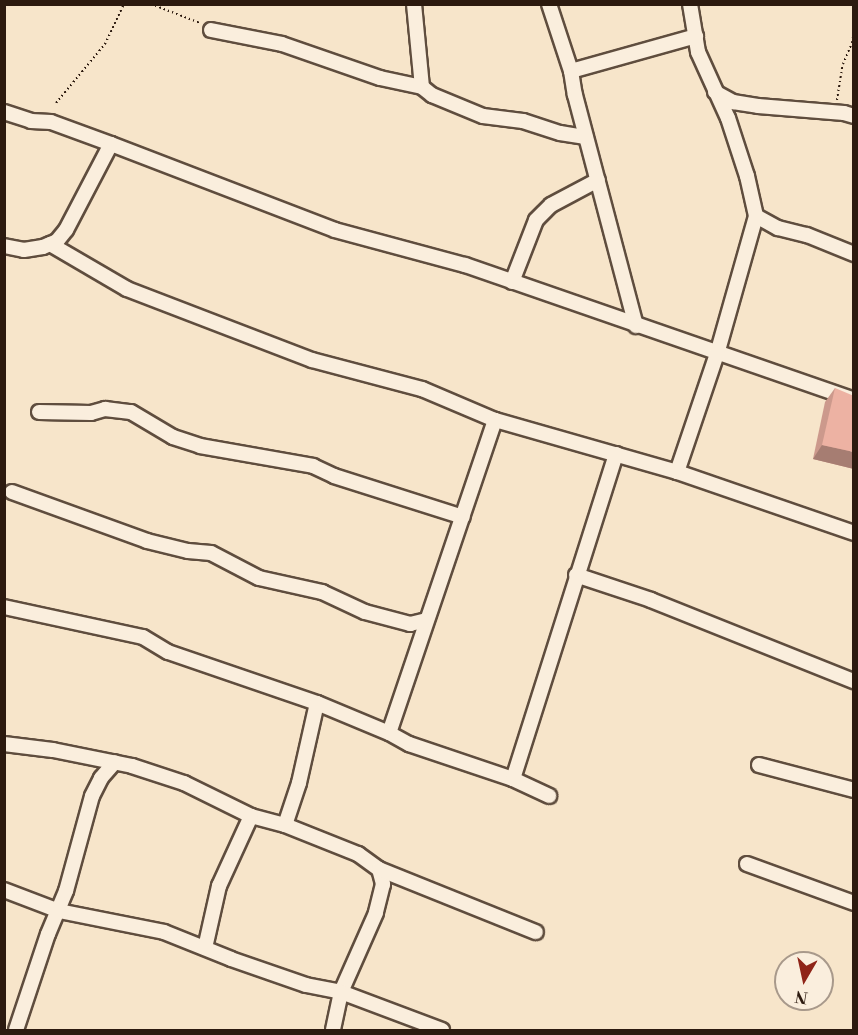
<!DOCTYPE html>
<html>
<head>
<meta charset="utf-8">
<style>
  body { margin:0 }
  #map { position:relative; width:858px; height:1035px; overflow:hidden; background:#f7e5ca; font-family:"Libre Bodoni",serif }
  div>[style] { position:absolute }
  .path>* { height:2px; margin-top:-1px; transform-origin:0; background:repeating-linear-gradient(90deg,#2c1a0f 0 1.5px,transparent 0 4.5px) }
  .roads { filter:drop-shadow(2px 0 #5f4d3e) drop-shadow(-2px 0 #5f4d3e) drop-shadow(0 2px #5f4d3e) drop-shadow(0 -2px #5f4d3e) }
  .street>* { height:14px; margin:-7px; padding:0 7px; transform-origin:7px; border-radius:7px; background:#faeedd }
  .wall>* { inset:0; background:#cc998c }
  .shaded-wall>* { inset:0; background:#a67d72 }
  .building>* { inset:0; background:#edb2a3 }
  span { translate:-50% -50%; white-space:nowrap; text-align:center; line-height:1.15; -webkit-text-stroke:4.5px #faeedd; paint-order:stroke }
  .frame { position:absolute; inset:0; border:6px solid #2c1a0f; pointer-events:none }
  .north { position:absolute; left:774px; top:951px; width:60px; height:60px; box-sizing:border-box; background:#faeedd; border:2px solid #a8998b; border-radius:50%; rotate:189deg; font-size:16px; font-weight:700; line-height:24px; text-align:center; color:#2c1a0f }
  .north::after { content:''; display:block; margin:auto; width:21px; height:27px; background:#8f2418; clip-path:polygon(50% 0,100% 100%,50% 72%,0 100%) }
</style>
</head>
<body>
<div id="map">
  <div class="path">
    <i style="left:151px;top:4px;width:53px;rotate:21.2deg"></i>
    <i style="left:837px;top:100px;width:36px;rotate:-81deg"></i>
    <i style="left:843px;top:64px;width:23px;rotate:-67deg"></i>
    <i style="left:852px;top:43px;width:13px;rotate:-81deg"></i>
    <i style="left:56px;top:103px;width:77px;rotate:-50.3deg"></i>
    <i style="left:105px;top:44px;width:44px;rotate:-64.6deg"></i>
  </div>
  <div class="roads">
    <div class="street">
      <i style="left:414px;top:4px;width:83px;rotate:84.5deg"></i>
      <i style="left:422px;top:87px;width:13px;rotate:39deg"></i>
      <i style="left:432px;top:95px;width:55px;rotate:22.4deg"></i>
      <i style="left:483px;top:116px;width:40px;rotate:7.1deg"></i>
      <i style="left:523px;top:121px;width:39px;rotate:18deg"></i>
      <i style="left:560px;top:133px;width:26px;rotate:9deg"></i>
      <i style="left:549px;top:4px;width:71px;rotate:71.8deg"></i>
      <i style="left:571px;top:71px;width:24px;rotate:81deg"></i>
      <i style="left:575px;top:95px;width:239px;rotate:75.2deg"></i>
      <i style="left:690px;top:4px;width:49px;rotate:80.5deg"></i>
      <i style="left:698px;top:52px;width:72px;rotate:65.6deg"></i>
      <i style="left:728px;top:118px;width:61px;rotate:71.9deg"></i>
      <i style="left:747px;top:176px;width:41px;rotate:77.3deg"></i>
      <i style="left:756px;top:216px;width:25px;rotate:29deg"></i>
      <i style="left:778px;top:228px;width:30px;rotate:14deg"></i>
      <i style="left:807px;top:235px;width:51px;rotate:22deg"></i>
      <i style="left:211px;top:30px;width:72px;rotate:11.2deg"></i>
      <i style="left:282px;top:44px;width:104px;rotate:19.1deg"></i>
      <i style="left:380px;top:78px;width:43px;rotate:12.1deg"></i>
      <i style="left:571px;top:71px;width:130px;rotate:-15.6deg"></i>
      <i style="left:715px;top:92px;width:21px;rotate:29deg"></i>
      <i style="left:733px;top:102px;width:25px;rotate:9deg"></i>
      <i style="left:758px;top:106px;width:86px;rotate:4.7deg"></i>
      <i style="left:844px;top:113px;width:10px;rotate:17deg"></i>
      <i style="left:4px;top:112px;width:28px;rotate:18deg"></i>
      <i style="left:31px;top:121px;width:20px;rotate:3deg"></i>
      <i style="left:51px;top:122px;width:64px;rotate:20.1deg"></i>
      <i style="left:50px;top:244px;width:89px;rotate:30.3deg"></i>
      <i style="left:127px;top:289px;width:198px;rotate:21deg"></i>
      <i style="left:312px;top:360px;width:114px;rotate:14.8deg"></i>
      <i style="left:422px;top:389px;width:79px;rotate:23deg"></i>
      <i style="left:495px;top:420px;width:189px;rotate:15.9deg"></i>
      <i style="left:677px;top:472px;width:187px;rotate:19deg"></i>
      <i style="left:4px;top:246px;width:20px;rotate:11deg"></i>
      <i style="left:24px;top:250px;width:19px;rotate:-9deg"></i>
      <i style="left:43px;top:247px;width:15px;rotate:-23deg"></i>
      <i style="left:57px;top:241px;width:14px;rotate:-51deg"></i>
      <i style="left:66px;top:230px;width:97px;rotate:-62.4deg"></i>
      <i style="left:111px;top:144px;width:240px;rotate:21deg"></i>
      <i style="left:335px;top:230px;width:135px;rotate:15.1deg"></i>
      <i style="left:465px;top:265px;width:412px;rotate:19.1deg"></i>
      <i style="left:512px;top:282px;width:66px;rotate:-68.8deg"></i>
      <i style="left:536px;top:220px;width:21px;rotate:-45deg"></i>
      <i style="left:551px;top:205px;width:53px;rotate:-28deg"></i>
      <i style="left:39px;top:412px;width:52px;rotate:1.1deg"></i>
      <i style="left:91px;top:413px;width:15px;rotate:-16deg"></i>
      <i style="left:105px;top:409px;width:26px;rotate:7deg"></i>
      <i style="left:131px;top:412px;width:49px;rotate:30.8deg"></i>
      <i style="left:173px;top:437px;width:28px;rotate:18deg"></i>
      <i style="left:200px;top:446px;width:115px;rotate:10deg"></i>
      <i style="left:313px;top:466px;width:23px;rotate:25deg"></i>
      <i style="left:334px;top:476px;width:135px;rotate:17.6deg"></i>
      <i style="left:495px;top:420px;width:330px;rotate:108.7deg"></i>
      <i style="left:389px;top:733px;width:23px;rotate:29deg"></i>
      <i style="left:409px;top:744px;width:110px;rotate:18.6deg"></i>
      <i style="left:513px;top:779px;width:40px;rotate:25deg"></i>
      <i style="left:677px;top:472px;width:125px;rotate:-71.3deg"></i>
      <i style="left:717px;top:354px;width:143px;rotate:-74.2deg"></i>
      <i style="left:12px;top:492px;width:144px;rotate:19.9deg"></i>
      <i style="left:147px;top:541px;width:42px;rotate:13.7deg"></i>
      <i style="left:188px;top:551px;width:23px;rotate:5deg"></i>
      <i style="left:211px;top:553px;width:54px;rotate:27.5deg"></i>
      <i style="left:259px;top:578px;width:65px;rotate:12.5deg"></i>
      <i style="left:322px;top:592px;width:47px;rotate:24.9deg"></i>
      <i style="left:365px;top:612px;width:47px;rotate:14.9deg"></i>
      <i style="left:410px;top:624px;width:17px;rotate:-13deg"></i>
      <i style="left:576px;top:575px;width:79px;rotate:18.4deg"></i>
      <i style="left:651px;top:600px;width:219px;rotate:21.8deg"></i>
      <i style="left:4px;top:607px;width:142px;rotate:12.2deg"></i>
      <i style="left:143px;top:637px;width:29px;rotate:31deg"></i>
      <i style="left:168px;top:652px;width:157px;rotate:18.9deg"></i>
      <i style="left:317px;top:703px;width:78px;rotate:22.6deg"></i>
      <i style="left:317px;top:703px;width:82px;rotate:102.7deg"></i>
      <i style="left:299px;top:783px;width:44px;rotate:108.4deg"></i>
      <i style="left:285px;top:825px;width:79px;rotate:21.7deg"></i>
      <i style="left:358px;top:854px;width:26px;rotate:36deg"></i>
      <i style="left:379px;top:869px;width:16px;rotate:75deg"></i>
      <i style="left:383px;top:884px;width:30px;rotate:104deg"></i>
      <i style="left:376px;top:913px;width:86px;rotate:113.9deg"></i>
      <i style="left:341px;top:992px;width:39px;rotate:102deg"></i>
      <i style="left:4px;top:744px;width:49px;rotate:7deg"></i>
      <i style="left:53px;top:750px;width:81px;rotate:11.4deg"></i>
      <i style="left:132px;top:766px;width:55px;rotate:18.1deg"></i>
      <i style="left:184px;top:783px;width:75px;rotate:26.2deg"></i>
      <i style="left:251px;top:816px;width:35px;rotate:15deg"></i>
      <i style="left:759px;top:765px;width:98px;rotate:14.7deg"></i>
      <i style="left:513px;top:779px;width:341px;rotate:-72.4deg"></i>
      <i style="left:747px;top:864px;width:114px;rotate:20deg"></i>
      <i style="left:379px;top:869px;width:169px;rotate:21.9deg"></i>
      <i style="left:4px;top:890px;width:59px;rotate:20.9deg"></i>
      <i style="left:59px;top:911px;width:107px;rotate:11.3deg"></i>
      <i style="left:164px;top:932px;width:72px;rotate:21.9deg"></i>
      <i style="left:231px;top:959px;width:79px;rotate:19.1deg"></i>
      <i style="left:306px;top:985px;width:36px;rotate:11deg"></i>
      <i style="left:341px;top:992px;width:108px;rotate:20.6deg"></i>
      <i style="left:205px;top:948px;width:64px;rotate:-77.3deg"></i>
      <i style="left:219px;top:886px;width:77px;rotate:-65.4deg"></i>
      <i style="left:16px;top:1030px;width:101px;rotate:-71.6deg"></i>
      <i style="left:48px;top:934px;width:47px;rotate:-67.3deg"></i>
      <i style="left:66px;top:891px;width:98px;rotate:-74.7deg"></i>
      <i style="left:92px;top:796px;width:20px;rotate:-63deg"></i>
      <i style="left:101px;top:778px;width:21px;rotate:-49deg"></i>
    </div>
  </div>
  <div class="wall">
    <i style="clip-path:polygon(835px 388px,854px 469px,813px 459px,825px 402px)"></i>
  </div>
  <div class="shaded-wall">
    <i style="clip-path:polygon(822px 445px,854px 452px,854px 469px,813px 459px)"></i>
  </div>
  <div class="building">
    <i style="clip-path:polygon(835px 388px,854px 396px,854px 452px,822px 445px)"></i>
  </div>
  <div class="frame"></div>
  <div class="north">N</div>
</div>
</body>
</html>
